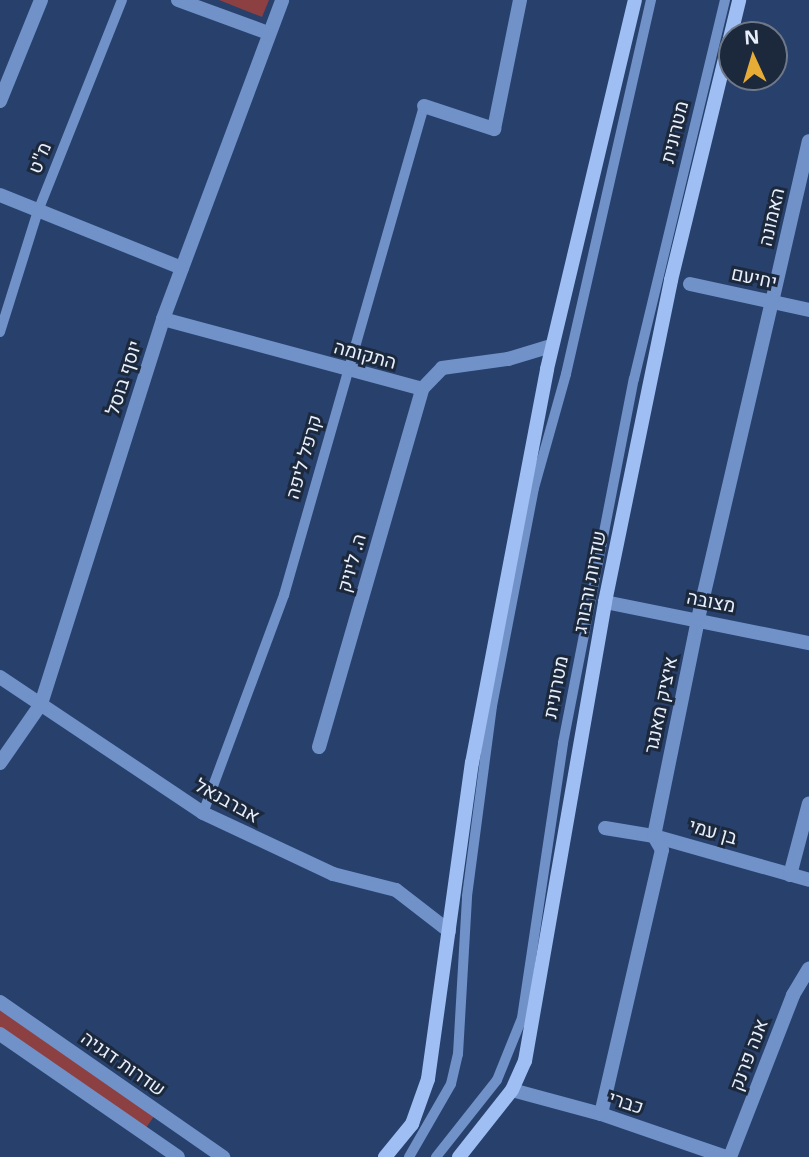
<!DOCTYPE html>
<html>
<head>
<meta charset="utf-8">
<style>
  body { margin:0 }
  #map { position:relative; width:809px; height:1157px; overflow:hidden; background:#27416c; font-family:"Noto Sans",Heebo,sans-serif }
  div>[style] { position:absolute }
  .green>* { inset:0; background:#8d4041; transform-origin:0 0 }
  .service>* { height:10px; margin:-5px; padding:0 5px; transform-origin:5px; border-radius:5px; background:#7191c9 }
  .pedestrian>* { height:14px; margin:-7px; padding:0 7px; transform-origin:7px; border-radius:7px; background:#7191c9 }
  .minor>* { height:14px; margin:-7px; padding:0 7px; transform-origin:7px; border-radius:7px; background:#7191c9 }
  .tertiary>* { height:14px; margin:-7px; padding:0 7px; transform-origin:7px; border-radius:7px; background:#7191c9 }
  .secondary>* { height:14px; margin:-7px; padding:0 7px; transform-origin:7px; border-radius:7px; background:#9fbef3 }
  span { translate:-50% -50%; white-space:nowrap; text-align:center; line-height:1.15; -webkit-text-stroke:6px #1c283c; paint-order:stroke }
  .street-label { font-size:19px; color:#e9effa }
  .north { position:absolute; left:718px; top:21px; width:70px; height:70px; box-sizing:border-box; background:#1c283c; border:2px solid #6e7888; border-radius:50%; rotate:356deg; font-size:19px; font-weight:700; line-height:28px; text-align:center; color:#e9effa }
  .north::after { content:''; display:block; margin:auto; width:24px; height:32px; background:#e6ac36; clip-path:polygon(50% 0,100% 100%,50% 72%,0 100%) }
</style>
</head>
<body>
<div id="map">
  <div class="green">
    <i style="clip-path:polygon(219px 0,269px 0,262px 17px)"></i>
    <i style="left:0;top:1005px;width:190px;height:25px;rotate:35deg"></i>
  </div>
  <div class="service">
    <i style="left:0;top:332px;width:127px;rotate:-72.6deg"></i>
    <i style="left:38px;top:211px;width:227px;rotate:-68.3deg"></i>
    <i style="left:203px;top:813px;width:233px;rotate:-69.6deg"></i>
    <i style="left:284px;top:595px;width:509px;rotate:-74.02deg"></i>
    <i style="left:409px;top:1157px;width:84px;rotate:-60.1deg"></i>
    <i style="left:451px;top:1084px;width:31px;rotate:-77deg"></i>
    <i style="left:458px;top:1054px;width:158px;rotate:-86.7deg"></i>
    <i style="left:467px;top:896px;width:192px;rotate:-82.5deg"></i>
    <i style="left:492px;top:706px;width:222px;rotate:-79.1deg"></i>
    <i style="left:534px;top:488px;width:118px;rotate:-74.3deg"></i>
    <i style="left:566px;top:374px;width:384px;rotate:-77.2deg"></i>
    <i style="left:436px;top:1157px;width:98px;rotate:-51.6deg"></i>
    <i style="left:497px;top:1080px;width:67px;rotate:-68deg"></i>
    <i style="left:522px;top:1018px;width:278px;rotate:-81.5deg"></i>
    <i style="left:563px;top:743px;width:371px;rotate:-79deg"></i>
    <i style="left:634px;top:379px;width:390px;rotate:-76.5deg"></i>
  </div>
  <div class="pedestrian">
    <i style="left:772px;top:302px;width:165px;rotate:-77.1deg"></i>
  </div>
  <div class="minor">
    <i style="left:178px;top:0;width:96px;rotate:20.1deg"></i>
    <i style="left:0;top:101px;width:109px;rotate:-67.9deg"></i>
    <i style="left:424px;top:106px;width:74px;rotate:18.2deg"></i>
    <i style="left:494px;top:129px;width:132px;rotate:-78.6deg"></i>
    <i style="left:0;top:195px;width:196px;rotate:21.9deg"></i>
    <i style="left:690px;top:284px;width:122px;rotate:12.3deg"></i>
    <i style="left:163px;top:319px;width:268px;rotate:15.1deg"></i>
    <i style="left:422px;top:389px;width:29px;rotate:-46deg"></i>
    <i style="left:442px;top:368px;width:67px;rotate:-7.8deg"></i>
    <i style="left:508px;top:359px;width:45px;rotate:-16.8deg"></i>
    <i style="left:605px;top:602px;width:208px;rotate:11.4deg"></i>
    <i style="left:0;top:677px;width:244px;rotate:33.8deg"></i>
    <i style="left:203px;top:813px;width:144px;rotate:25.1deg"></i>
    <i style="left:333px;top:874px;width:65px;rotate:14.3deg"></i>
    <i style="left:396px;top:890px;width:67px;rotate:37.7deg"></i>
    <i style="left:319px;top:747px;width:373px;rotate:-73.9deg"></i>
    <i style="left:0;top:763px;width:72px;rotate:-55.2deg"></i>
    <i style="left:41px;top:704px;width:404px;rotate:-72.4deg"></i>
    <i style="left:163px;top:319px;width:340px;rotate:-69.5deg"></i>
    <i style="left:605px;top:828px;width:50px;rotate:9.3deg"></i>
    <i style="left:654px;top:836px;width:161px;rotate:15.8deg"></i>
    <i style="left:790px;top:875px;width:74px;rotate:-75.2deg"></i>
    <i style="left:512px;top:1090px;width:92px;rotate:15.1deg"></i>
    <i style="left:601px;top:1114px;width:132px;rotate:19deg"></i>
    <i style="left:601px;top:1114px;width:271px;rotate:-77deg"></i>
    <i style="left:662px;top:850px;width:16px;rotate:-120deg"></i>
    <i style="left:654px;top:836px;width:221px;rotate:-78.5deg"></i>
    <i style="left:698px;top:619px;width:326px;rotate:-76.9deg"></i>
    <i style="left:730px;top:1157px;width:174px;rotate:-68.7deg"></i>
    <i style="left:793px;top:995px;width:31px;rotate:-59deg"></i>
  </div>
  <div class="tertiary">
    <i style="left:0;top:1002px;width:272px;rotate:34.8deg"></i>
    <i style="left:0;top:1034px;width:216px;rotate:34.6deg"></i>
  </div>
  <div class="secondary">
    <i style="left:385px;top:1157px;width:43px;rotate:-50.7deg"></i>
    <i style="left:412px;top:1124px;width:48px;rotate:-70.4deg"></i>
    <i style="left:428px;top:1079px;width:319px;rotate:-82.1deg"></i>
    <i style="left:472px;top:763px;width:401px;rotate:-79.2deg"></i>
    <i style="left:547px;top:369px;width:379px;rotate:-76.6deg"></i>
    <i style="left:459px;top:1157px;width:85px;rotate:-51.7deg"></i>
    <i style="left:512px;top:1090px;width:32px;rotate:-66deg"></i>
    <i style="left:525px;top:1061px;width:466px;rotate:-80.1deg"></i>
    <i style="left:605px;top:602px;width:329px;rotate:-78.4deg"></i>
    <i style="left:671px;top:280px;width:288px;rotate:-76.3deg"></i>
  </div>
  <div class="street-label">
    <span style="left:675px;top:132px;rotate:-76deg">מטרונית</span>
    <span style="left:40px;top:158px;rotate:-68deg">מ"ט</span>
    <span style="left:772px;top:217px;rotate:-77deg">האמונה</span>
    <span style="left:754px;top:278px;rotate:12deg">יחיעם</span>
    <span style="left:365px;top:355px;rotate:15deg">התקומה</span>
    <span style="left:124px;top:378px;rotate:-72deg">יוסף בוסל</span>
    <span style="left:304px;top:457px;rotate:-74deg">קרפל ליפה</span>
    <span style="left:352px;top:563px;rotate:-74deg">ה. ליויק</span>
    <span style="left:590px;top:582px;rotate:-79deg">שדרות ורבורג</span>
    <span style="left:711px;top:602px;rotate:11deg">מצובה</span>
    <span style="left:556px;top:687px;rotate:-79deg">מטרונית</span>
    <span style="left:661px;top:705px;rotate:-78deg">איציק מאנגר</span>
    <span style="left:227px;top:801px;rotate:29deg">אברבנאל</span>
    <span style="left:713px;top:832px;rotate:16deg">בן עמי</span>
    <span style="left:749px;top:1055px;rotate:-69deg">אנה פרנק</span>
    <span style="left:123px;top:1064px;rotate:35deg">שדרות דגניה</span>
    <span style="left:626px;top:1103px;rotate:18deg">כברי</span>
  </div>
  <div class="north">N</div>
</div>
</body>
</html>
